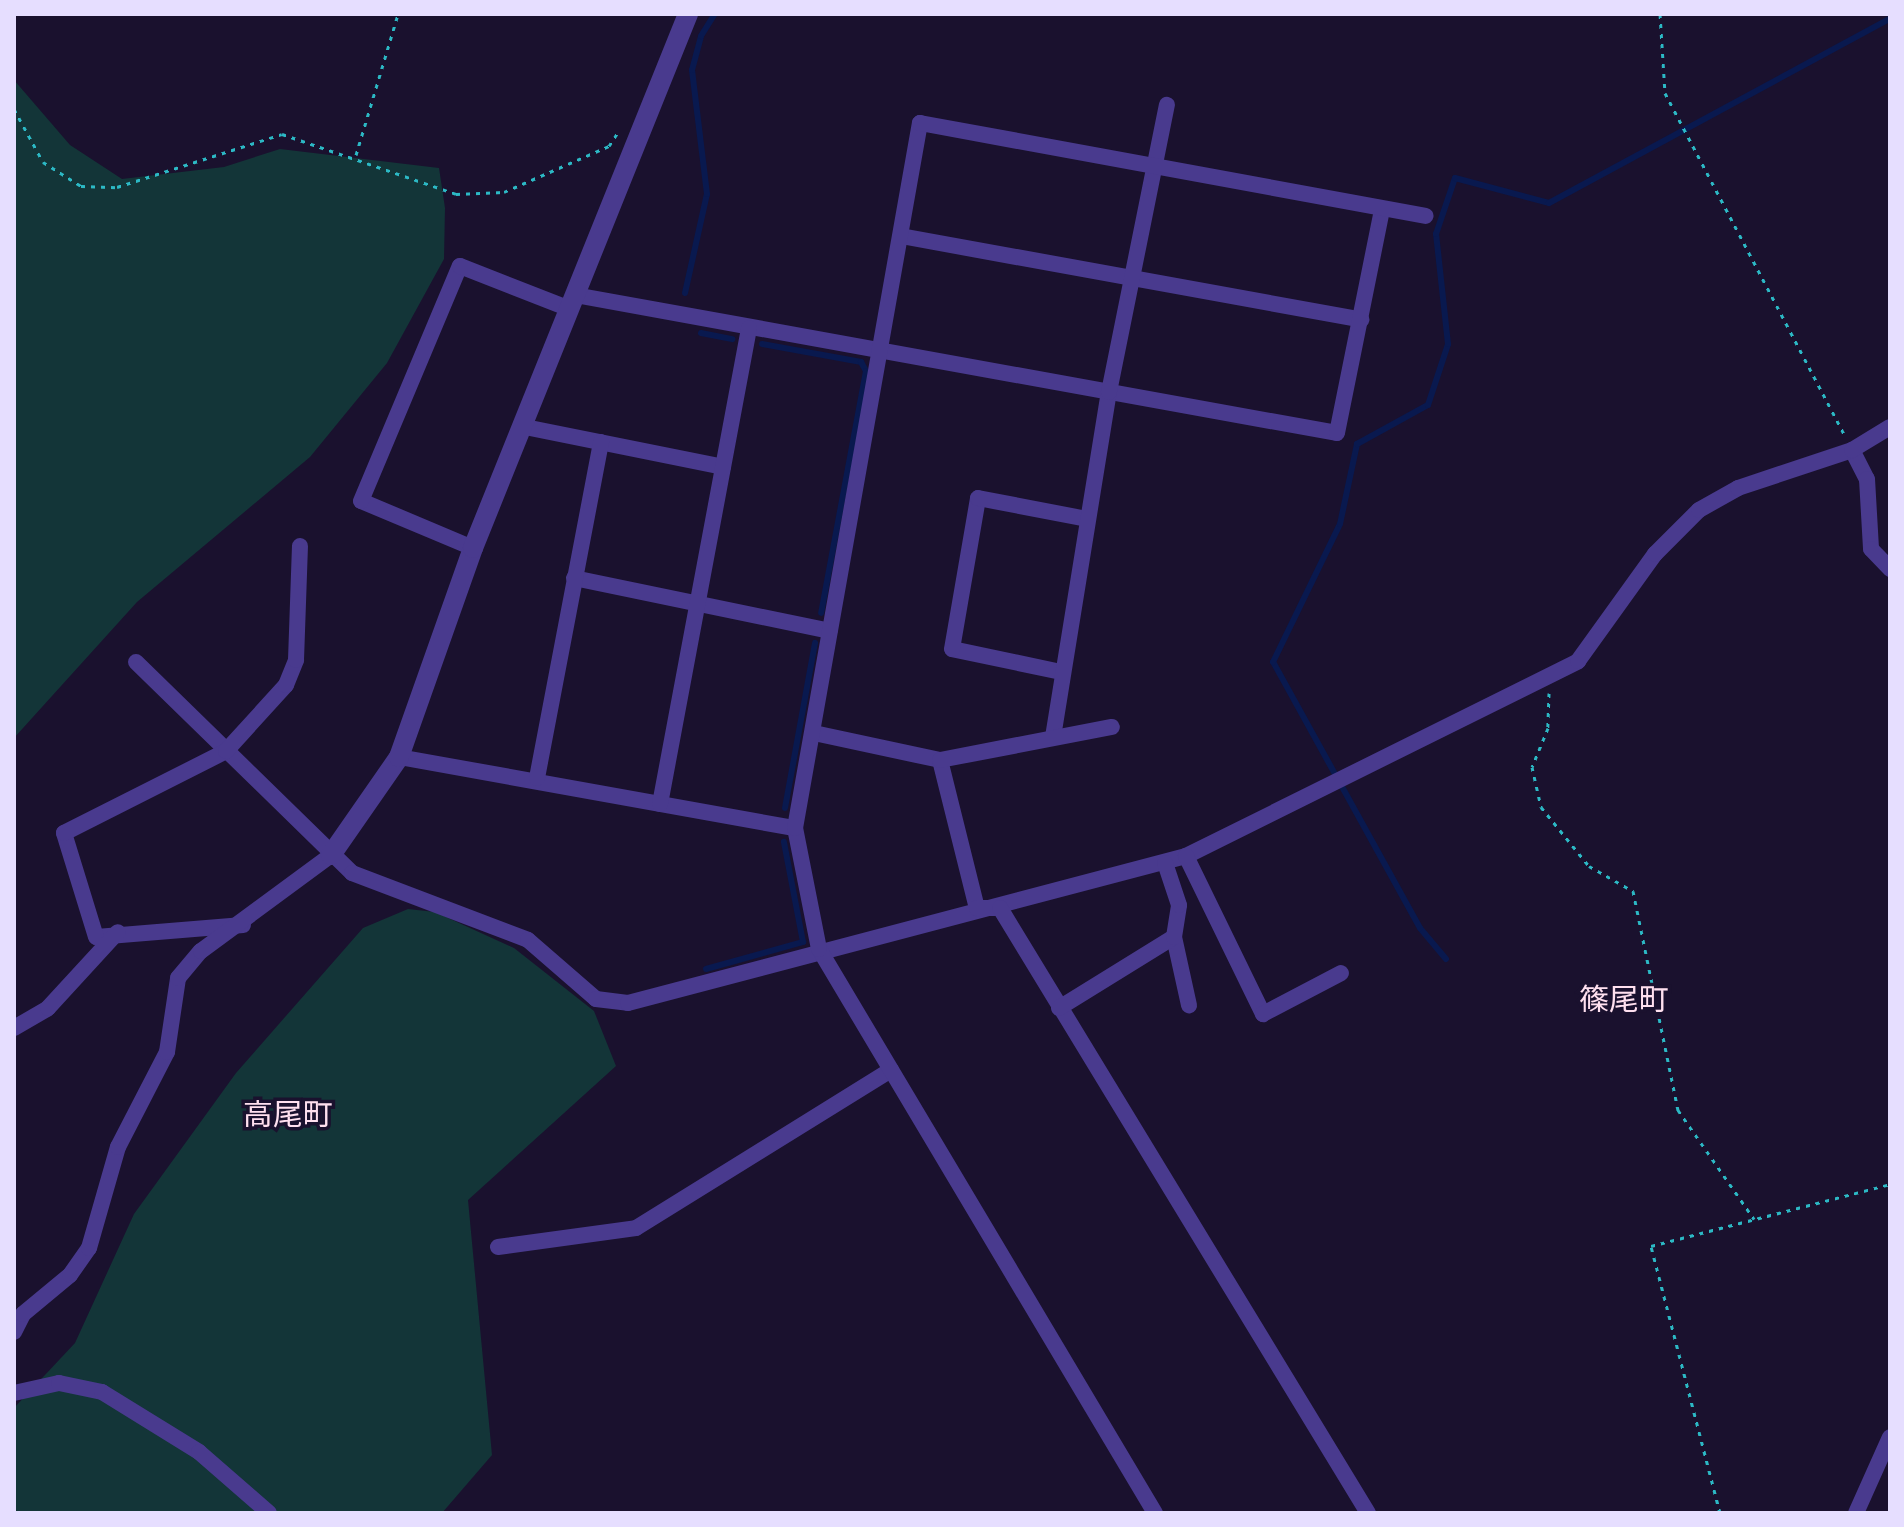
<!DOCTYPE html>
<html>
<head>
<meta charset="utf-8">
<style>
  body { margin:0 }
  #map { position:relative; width:1904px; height:1527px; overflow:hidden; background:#1a112e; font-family:Ubuntu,"Noto Sans JP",sans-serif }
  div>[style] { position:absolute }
  .green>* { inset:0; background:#133538 }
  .stream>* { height:6px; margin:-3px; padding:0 3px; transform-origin:3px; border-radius:3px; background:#09194f }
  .path>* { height:3px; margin-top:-1.5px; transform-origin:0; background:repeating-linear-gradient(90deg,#2cb9c5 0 4px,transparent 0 10px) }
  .minor>* { height:16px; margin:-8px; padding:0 8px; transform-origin:8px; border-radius:8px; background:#493a8e }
  .tertiary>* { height:20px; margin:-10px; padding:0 10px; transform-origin:10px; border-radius:10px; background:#493a8e }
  span { translate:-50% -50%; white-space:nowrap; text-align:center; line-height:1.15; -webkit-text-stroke:7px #1a112e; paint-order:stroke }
  .quarter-label { font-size:30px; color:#ffe0ef }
  .frame { position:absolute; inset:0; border:16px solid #e6deff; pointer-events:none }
</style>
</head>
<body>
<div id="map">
  <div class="green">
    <i style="clip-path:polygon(14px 80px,70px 145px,122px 179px,224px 167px,280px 149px,439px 168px,445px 208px,444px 259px,387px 363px,310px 457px,137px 602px,14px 738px)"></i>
    <i style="clip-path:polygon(408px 909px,435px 912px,514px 948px,594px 1011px,616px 1066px,468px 1200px,492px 1455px,442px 1513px,14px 1513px,14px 1408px,75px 1343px,134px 1214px,236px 1073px,363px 928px)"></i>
  </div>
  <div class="stream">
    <i style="left:685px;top:293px;width:101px;rotate:-77.5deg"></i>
    <i style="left:707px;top:194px;width:125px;rotate:-96.9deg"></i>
    <i style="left:692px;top:70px;width:35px;rotate:-75deg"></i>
    <i style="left:701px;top:36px;width:26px;rotate:-58deg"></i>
    <i style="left:701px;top:333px;width:32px;rotate:11deg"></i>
    <i style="left:762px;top:344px;width:101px;rotate:10.3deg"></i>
    <i style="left:861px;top:362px;width:10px;rotate:61deg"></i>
    <i style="left:866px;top:371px;width:246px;rotate:100.5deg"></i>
    <i style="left:785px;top:808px;width:168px;rotate:-79.7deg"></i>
    <i style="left:1446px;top:959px;width:40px;rotate:-130deg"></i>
    <i style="left:1420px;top:928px;width:304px;rotate:-118.9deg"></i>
    <i style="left:1273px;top:662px;width:153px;rotate:-64.1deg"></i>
    <i style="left:1340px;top:524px;width:82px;rotate:-78deg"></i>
    <i style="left:1357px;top:444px;width:81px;rotate:-28.8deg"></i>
    <i style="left:1428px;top:405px;width:64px;rotate:-71.8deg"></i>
    <i style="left:1448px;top:344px;width:111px;rotate:-96.2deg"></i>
    <i style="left:1436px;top:234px;width:59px;rotate:-71.3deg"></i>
    <i style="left:1455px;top:178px;width:97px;rotate:14.9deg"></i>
    <i style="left:1549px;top:203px;width:387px;rotate:-28.4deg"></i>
    <i style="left:706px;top:969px;width:101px;rotate:-15.6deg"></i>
    <i style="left:803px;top:942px;width:102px;rotate:-100.8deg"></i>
  </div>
  <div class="path">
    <i style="left:1660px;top:14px;width:79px;rotate:86.4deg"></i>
    <i style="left:1665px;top:93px;width:385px;rotate:62.3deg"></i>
    <i style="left:14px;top:109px;width:60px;rotate:61.3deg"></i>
    <i style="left:43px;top:162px;width:45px;rotate:32.3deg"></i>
    <i style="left:81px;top:186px;width:36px;rotate:2deg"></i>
    <i style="left:117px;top:187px;width:173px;rotate:-17.8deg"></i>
    <i style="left:282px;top:134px;width:184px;rotate:19deg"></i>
    <i style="left:456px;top:194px;width:48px;rotate:-2.4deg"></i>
    <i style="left:504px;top:192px;width:115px;rotate:-23.7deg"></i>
    <i style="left:609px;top:146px;width:17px;rotate:-57deg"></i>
    <i style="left:356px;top:155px;width:147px;rotate:-73.4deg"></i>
    <i style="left:1549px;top:693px;width:35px;rotate:92deg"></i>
    <i style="left:1548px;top:728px;width:42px;rotate:112.3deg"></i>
    <i style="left:1532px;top:767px;width:41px;rotate:77.3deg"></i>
    <i style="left:1541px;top:807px;width:76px;rotate:50.9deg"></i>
    <i style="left:1589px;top:866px;width:51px;rotate:29.6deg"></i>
    <i style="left:1633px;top:891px;width:224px;rotate:78.4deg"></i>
    <i style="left:1678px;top:1110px;width:133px;rotate:55.1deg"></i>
    <i style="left:1720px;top:1513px;width:276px;rotate:-104.5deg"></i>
    <i style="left:1651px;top:1246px;width:247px;rotate:-14.5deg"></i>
  </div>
  <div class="minor">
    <i style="left:901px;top:236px;width:468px;rotate:10.3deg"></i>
    <i style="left:575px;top:295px;width:774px;rotate:10.27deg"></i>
    <i style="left:1337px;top:433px;width:228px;rotate:-78.6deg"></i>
    <i style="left:525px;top:427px;width:202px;rotate:11.4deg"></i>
    <i style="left:1852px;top:450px;width:33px;rotate:63deg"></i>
    <i style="left:1867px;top:479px;width:70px;rotate:86.7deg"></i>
    <i style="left:1871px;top:549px;width:28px;rotate:46deg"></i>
    <i style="left:473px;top:548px;width:121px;rotate:-157.2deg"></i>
    <i style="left:361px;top:501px;width:255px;rotate:-67.2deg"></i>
    <i style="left:460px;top:266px;width:118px;rotate:21.4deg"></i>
    <i style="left:574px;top:578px;width:261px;rotate:11.7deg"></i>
    <i style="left:136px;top:662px;width:302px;rotate:44.3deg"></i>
    <i style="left:352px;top:873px;width:188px;rotate:20.8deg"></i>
    <i style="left:528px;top:940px;width:90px;rotate:40.9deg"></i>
    <i style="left:596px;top:999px;width:32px;rotate:7deg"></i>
    <i style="left:628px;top:1003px;width:577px;rotate:-14.76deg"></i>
    <i style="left:1186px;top:856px;width:438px;rotate:-26.4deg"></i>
    <i style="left:1578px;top:661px;width:132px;rotate:-54.3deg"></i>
    <i style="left:1655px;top:554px;width:62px;rotate:-45deg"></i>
    <i style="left:1699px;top:510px;width:45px;rotate:-29.4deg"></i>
    <i style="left:1738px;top:488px;width:120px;rotate:-18.4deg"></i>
    <i style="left:1852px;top:450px;width:44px;rotate:-31.2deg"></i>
    <i style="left:1061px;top:672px;width:111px;rotate:-168.1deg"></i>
    <i style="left:952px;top:649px;width:153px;rotate:-80.2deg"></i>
    <i style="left:978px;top:498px;width:111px;rotate:10.9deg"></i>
    <i style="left:814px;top:733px;width:129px;rotate:12.1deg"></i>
    <i style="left:940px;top:760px;width:153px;rotate:76deg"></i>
    <i style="left:977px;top:908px;width:23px"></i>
    <i style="left:1000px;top:908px;width:708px;rotate:58.69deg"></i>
    <i style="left:1053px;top:737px;width:350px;rotate:-80.8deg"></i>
    <i style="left:1109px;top:392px;width:293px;rotate:-78.6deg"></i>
    <i style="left:399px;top:757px;width:402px;rotate:10.2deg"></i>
    <i style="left:940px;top:760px;width:175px;rotate:-10.9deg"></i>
    <i style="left:537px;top:778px;width:342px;rotate:-79.2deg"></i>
    <i style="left:660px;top:804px;width:484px;rotate:-79.4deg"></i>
    <i style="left:1186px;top:856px;width:176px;rotate:64deg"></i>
    <i style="left:1263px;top:1014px;width:88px;rotate:-27.7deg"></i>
    <i style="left:243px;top:925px;width:147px;rotate:175.3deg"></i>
    <i style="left:96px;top:937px;width:109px;rotate:-107.1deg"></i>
    <i style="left:64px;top:833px;width:182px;rotate:-26.8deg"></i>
    <i style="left:226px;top:751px;width:89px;rotate:-47.7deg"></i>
    <i style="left:286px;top:685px;width:27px;rotate:-68deg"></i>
    <i style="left:296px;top:660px;width:114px;rotate:-88deg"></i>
    <i style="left:1174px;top:937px;width:70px;rotate:77.6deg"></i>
    <i style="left:1059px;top:1008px;width:135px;rotate:-31.7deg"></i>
    <i style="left:1174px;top:937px;width:32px;rotate:-81deg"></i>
    <i style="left:1179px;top:905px;width:44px;rotate:-108.4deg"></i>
    <i style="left:14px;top:1028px;width:39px;rotate:-30deg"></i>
    <i style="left:48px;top:1008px;width:103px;rotate:-47.4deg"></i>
    <i style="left:498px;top:1247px;width:139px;rotate:-7.8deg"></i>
    <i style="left:636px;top:1228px;width:300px;rotate:-31.8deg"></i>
    <i style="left:14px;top:1332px;width:20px;rotate:-63deg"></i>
    <i style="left:23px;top:1314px;width:61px;rotate:-39.7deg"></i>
    <i style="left:70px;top:1275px;width:33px;rotate:-55deg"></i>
    <i style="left:89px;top:1248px;width:105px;rotate:-74deg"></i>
    <i style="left:118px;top:1147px;width:107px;rotate:-62.7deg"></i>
    <i style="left:167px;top:1052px;width:75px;rotate:-81.5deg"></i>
    <i style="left:178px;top:978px;width:35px;rotate:-50deg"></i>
    <i style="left:201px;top:951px;width:162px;rotate:-36.4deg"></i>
    <i style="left:14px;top:1393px;width:46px;rotate:-12.5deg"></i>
    <i style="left:59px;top:1383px;width:44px;rotate:11.8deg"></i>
    <i style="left:102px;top:1392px;width:114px;rotate:31.7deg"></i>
    <i style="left:199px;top:1452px;width:93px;rotate:41.1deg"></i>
    <i style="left:1155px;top:1513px;width:656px;rotate:-120.78deg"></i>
    <i style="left:819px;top:949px;width:123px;rotate:-101.2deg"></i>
    <i style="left:795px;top:828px;width:716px;rotate:-79.95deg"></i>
    <i style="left:920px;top:123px;width:514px;rotate:10.41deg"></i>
    <i style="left:1856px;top:1513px;width:83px;rotate:-65.9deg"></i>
  </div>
  <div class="tertiary">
    <i style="left:331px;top:855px;width:119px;rotate:-55.2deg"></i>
    <i style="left:399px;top:757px;width:222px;rotate:-70.5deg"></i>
    <i style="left:473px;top:548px;width:576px;rotate:-68.07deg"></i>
  </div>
  <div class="quarter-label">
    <span style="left:1624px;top:999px">篠尾町</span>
    <span style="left:288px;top:1114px">高尾町</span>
  </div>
  <div class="frame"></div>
</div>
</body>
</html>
